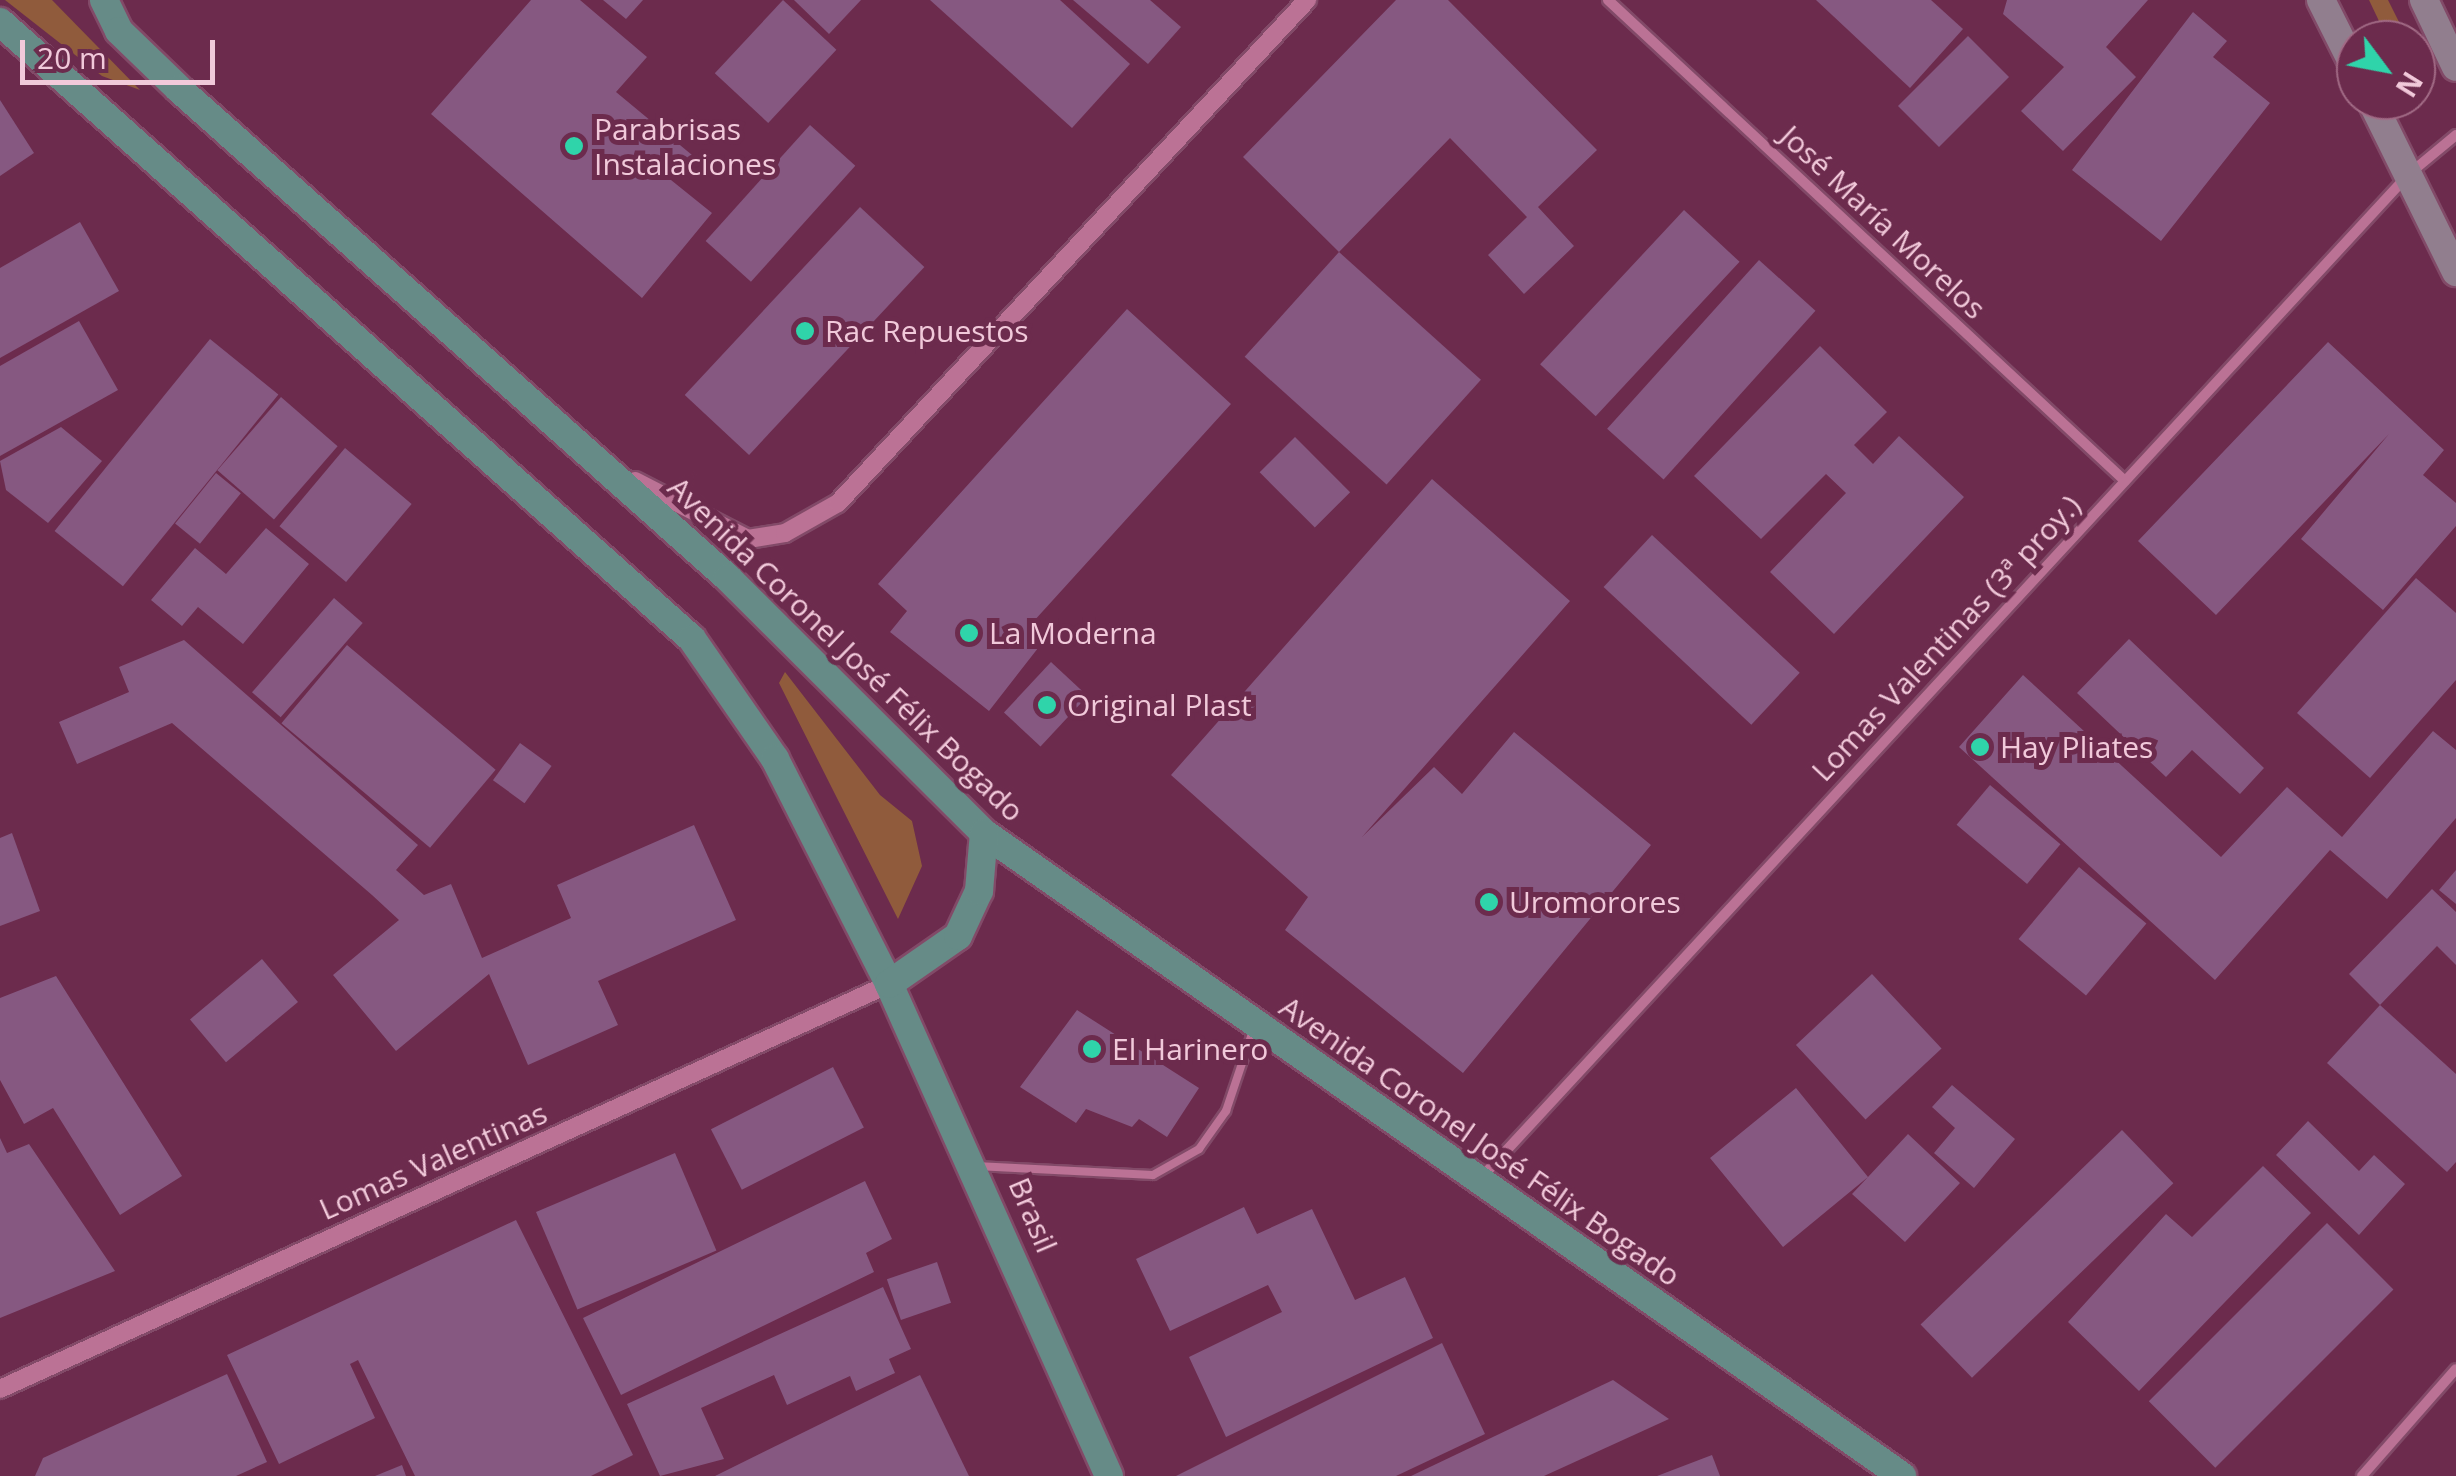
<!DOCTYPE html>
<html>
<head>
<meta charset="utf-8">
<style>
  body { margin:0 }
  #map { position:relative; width:2456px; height:1476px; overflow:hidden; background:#6c2b4d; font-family:"Open Sans",sans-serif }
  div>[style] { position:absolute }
  .green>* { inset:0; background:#905b3c }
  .building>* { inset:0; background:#865881; transform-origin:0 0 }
  .roads { filter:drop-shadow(2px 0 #824a68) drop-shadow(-2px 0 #824a68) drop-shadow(0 2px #824a68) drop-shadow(0 -2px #824a68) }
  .service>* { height:8px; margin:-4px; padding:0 4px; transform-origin:4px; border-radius:4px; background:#bb7295 }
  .minor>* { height:10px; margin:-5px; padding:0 5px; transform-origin:5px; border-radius:5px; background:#bb7295 }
  .tertiary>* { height:18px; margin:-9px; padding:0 9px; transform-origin:9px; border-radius:9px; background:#bb7295 }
  .secondary>* { height:28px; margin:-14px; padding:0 14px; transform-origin:14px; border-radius:14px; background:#917e8e }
  .primary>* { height:28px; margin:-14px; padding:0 14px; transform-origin:14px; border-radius:14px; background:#668b87 }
  .dots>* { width:28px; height:28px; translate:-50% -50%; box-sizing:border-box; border:5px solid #6c2b4d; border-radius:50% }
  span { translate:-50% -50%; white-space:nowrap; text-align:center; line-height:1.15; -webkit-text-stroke:10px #6c2b4d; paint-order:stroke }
  .poi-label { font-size:30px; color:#f1c9da }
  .left { translate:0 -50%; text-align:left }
  .street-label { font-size:30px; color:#f1c9da }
  .north { position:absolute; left:2336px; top:20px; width:100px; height:100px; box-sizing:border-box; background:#6c2b4d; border:2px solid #a16a85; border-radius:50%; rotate:122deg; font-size:28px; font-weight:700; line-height:40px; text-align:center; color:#f1c9da }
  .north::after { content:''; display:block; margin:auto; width:35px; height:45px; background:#2fd4aa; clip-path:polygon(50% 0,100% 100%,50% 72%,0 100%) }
  .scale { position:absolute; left:20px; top:40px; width:195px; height:45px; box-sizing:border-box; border:5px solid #f1c9da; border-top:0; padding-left:12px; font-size:30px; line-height:35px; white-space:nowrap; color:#f1c9da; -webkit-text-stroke:8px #6c2b4d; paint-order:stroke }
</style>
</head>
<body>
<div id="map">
  <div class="green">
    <i style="clip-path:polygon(5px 0,52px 0,140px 90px,102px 76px)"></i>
    <i style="clip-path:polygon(2369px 0,2388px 0,2408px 40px,2388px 40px)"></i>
    <i style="clip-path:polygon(785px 672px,880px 795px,912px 821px,922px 866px,898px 919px,779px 683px)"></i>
  </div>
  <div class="building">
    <i style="clip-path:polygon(531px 0,580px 0,647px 57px,616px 92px,692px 155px,671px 180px,712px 213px,642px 298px,431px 114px)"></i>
    <i style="clip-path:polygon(603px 0,643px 0,626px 19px)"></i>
    <i style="left:783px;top:0;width:73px;height:100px;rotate:43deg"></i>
    <i style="clip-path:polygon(794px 0,861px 0,829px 34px)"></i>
    <i style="clip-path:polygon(930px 0,1060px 0,1130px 64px,1072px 128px)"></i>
    <i style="clip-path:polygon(1073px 0,1150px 0,1181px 27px,1148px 64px)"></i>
    <i style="clip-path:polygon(1396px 0,1448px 0,1597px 150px,1538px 207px,1574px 246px,1524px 294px,1488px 255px,1527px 217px,1450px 138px,1339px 252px,1243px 157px)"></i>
    <i style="clip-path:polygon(1816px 0,1931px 0,1963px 29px,1910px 88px)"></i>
    <i style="clip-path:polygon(2007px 0,2148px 0,2106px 47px,2136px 77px,2063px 151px,2021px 111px,2064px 67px,2003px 14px)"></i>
    <i style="clip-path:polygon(2193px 12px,2227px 41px,2213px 57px,2270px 103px,2161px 241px,2072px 170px)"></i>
    <i style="left:1968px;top:36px;width:58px;height:99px;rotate:45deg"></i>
    <i style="clip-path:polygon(0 100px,34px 153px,0 176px)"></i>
    <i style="left:810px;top:125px;width:61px;height:156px;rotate:42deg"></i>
    <i style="left:860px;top:207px;width:88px;height:257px;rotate:43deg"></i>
    <i style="left:1684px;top:210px;width:76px;height:211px;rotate:43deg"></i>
    <i style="clip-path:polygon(80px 222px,119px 291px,0 358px,0 268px)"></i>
    <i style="left:1339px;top:252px;width:191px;height:141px;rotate:42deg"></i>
    <i style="left:1759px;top:260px;width:76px;height:227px;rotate:42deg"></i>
    <i style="clip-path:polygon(1127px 309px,1231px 404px,1033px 622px,1049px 634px,989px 711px,890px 632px,907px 611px,878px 584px)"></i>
    <i style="clip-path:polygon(79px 321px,118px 390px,0 456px,0 366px)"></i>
    <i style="left:210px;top:339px;width:88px;height:247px;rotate:39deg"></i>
    <i style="clip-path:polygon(2328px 342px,2444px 450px,2423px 475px,2456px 503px,2456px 526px,2383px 610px,2301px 539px,2389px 434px,2216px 615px,2138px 541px)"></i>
    <i style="clip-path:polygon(1820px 346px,1887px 412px,1854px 445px,1873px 464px,1899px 436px,1964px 497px,1834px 634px,1770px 572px,1846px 493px,1826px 474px,1761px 539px,1694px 476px)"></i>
    <i style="left:281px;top:397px;width:75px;height:97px;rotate:41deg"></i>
    <i style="clip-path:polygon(61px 427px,102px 461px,48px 523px,6px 490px,0 461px)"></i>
    <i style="left:1295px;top:437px;width:78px;height:50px;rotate:45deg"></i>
    <i style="left:345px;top:448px;width:87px;height:102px;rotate:40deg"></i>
    <i style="left:216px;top:473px;width:32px;height:65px;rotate:39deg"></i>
    <i style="clip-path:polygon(1432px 479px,1570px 601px,1362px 837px,1434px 767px,1462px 794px,1514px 732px,1651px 845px,1463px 1073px,1285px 930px,1308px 897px,1171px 775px)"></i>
    <i style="clip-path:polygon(266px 528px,309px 564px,243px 644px,198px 607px,182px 626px,151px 600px,195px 548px,226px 574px)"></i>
    <i style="left:1652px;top:535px;width:202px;height:71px;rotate:43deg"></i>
    <i style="clip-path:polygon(2416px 578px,2456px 613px,2456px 680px,2370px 778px,2297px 713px)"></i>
    <i style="left:334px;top:598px;width:38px;height:125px;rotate:41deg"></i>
    <i style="clip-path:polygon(2129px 639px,2264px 768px,2240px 794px,2192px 750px,2166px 777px,2077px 693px)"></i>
    <i style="clip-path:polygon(184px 640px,418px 845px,396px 870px,424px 895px,451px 884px,482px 958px,571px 918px,557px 885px,694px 825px,736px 920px,598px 981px,618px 1025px,528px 1065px,489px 974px,396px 1051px,333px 975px,399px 920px,372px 895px,172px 723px,77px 764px,59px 722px,129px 692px,119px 667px)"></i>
    <i style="left:347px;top:645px;width:194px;height:102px;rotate:40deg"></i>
    <i style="left:1051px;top:662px;width:50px;height:69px;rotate:43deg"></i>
    <i style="clip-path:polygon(2023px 675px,2221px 857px,2287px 787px,2342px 837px,2433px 731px,2456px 750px,2456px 818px,2387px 899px,2330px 850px,2215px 980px,1959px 747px)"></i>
    <i style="left:520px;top:743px;width:39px;height:46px;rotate:36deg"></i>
    <i style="left:1990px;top:785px;width:92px;height:52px;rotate:40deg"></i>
    <i style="clip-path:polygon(12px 833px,40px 911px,0 926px,0 838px)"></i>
    <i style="left:2079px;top:867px;width:88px;height:94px;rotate:40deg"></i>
    <i style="clip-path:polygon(2456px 870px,2456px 904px,2439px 890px)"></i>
    <i style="clip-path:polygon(2432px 889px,2456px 912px,2456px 965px,2437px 946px,2380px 1005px,2349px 974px)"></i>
    <i style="left:262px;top:959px;width:56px;height:94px;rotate:50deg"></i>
    <i style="left:1872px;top:974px;width:102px;height:104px;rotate:47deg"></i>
    <i style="clip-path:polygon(56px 976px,182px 1176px,120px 1215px,53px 1108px,24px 1124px,0 1080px,0 998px)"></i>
    <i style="clip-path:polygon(2380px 1005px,2456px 1074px,2456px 1162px,2447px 1172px,2327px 1063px)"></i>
    <i style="clip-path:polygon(1077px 1010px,1199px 1088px,1167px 1137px,1139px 1119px,1132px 1127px,1086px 1109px,1076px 1123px,1020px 1087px)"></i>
    <i style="left:833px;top:1067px;width:68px;height:137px;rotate:63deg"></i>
    <i style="clip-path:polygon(1952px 1085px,2015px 1139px,1974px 1188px,1934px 1153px,1955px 1128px,1932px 1107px)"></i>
    <i style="clip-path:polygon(1796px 1088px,1868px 1177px,1908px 1134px,1960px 1183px,1905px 1242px,1852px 1194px,1868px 1177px,1783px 1247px,1710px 1158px)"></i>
    <i style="clip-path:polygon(2308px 1121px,2359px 1171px,2374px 1155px,2405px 1184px,2359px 1235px,2276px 1155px)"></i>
    <i style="left:2122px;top:1130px;width:74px;height:280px;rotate:46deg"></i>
    <i style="clip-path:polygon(0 1138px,7px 1153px,29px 1144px,115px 1271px,0 1318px)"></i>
    <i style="left:675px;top:1153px;width:106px;height:151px;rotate:67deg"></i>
    <i style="clip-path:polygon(2263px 1166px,2311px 1213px,2139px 1391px,2068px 1322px,2166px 1214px,2192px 1237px)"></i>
    <i style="clip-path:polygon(865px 1181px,892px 1239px,866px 1253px,874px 1272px,621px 1395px,583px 1318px)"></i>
    <i style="clip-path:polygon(1244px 1207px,1257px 1234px,1312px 1209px,1355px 1300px,1405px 1277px,1433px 1338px,1226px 1437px,1189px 1357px,1282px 1312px,1268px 1285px,1170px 1331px,1136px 1259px)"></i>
    <i style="clip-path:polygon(516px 1220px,633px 1455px,591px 1476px,415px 1476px,358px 1360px,350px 1364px,375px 1418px,279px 1464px,227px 1355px)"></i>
    <i style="left:2327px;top:1223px;width:94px;height:252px;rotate:45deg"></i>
    <i style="left:937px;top:1262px;width:43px;height:53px;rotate:71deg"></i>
    <i style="clip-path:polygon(883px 1287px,911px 1349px,889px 1359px,895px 1373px,856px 1391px,850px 1376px,787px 1405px,774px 1375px,701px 1408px,724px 1459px,660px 1476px,627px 1404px)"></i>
    <i style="clip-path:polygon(1442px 1343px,1485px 1434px,1396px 1476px,1176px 1476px)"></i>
    <i style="clip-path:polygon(227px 1374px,267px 1462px,236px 1476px,35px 1476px,43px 1458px)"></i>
    <i style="clip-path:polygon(920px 1375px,969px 1476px,715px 1476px)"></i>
    <i style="clip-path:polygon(1613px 1380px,1669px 1419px,1544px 1476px,1411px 1476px)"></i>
    <i style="clip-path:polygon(1712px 1455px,1720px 1476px,1657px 1476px)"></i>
    <i style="clip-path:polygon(402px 1465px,406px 1476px,375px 1476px)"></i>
  </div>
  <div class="roads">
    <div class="service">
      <i style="left:976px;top:1166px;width:177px;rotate:2.9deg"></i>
      <i style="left:1153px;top:1175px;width:53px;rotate:-29.5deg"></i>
      <i style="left:1199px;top:1149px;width:47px;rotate:-54.6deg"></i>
      <i style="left:1226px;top:1111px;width:84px;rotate:-71.4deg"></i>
    </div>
    <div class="minor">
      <i style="left:1608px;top:0;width:706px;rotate:42.93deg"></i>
      <i style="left:1480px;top:1179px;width:1369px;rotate:-47.25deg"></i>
      <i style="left:2409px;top:174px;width:61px;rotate:-39.7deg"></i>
      <i style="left:2362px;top:1476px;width:142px;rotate:-48.7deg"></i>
    </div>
    <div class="tertiary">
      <i style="left:635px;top:481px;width:127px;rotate:27.2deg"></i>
      <i style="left:748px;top:539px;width:37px;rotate:-9deg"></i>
      <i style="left:785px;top:533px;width:61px;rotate:-29.5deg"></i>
      <i style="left:838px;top:503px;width:688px;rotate:-47deg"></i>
      <i style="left:0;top:1389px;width:977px;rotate:-24.49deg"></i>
    </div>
    <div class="secondary">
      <i style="left:2321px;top:0;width:78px;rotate:63.4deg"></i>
      <i style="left:2424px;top:0;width:74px;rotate:64.5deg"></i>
      <i style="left:2371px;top:100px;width:192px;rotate:63.7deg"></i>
    </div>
    <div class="primary">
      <i style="left:104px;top:0;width:34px;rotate:64deg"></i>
      <i style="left:119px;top:31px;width:83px;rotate:44deg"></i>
      <i style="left:179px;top:89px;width:735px;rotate:41.69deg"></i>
      <i style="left:728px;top:578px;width:361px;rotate:44.9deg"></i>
      <i style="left:984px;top:833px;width:1121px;rotate:35.01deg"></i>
      <i style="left:0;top:22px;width:927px;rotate:41.72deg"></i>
      <i style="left:692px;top:639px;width:146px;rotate:55.3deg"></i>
      <i style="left:775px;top:759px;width:252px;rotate:63.1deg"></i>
      <i style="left:889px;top:984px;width:539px;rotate:65.91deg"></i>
      <i style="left:889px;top:984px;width:84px;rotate:-34.8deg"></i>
      <i style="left:958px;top:936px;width:50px;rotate:-65deg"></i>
      <i style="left:979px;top:891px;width:58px;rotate:-85.1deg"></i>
    </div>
  </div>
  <div class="dots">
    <i style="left:574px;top:146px;background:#2fd4aa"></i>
    <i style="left:805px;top:331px;background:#2fd4aa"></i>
    <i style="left:969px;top:633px;background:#2fd4aa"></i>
    <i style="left:1047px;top:705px;background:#2fd4aa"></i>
    <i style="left:1980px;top:747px;background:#2fd4aa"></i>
    <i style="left:1489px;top:902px;background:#2fd4aa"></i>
    <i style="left:1092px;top:1049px;background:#2fd4aa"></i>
  </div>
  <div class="poi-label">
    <span class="left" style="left:594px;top:146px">Parabrisas<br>Instalaciones</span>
    <span class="left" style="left:825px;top:331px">Rac Repuestos</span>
    <span class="left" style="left:989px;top:633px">La Moderna</span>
    <span class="left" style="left:1067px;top:705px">Original Plast</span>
    <span class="left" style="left:2000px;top:747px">Hay Pliates</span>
    <span class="left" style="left:1509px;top:902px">Uromorores</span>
    <span class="left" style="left:1112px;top:1049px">El Harinero</span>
  </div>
  <div class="street-label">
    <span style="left:1883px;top:222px;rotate:43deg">José María Morelos</span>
    <span style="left:1946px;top:638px;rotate:-47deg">Lomas Valentinas (3ª proy.)</span>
    <span style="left:846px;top:649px;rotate:44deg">Avenida Coronel José Félix Bogado</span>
    <span style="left:1480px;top:1141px;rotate:35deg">Avenida Coronel José Félix Bogado</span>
    <span style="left:433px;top:1161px;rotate:-24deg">Lomas Valentinas</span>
    <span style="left:1033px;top:1215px;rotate:67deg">Brasil</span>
  </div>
  <div class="north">N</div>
  <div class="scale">20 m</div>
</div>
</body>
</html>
